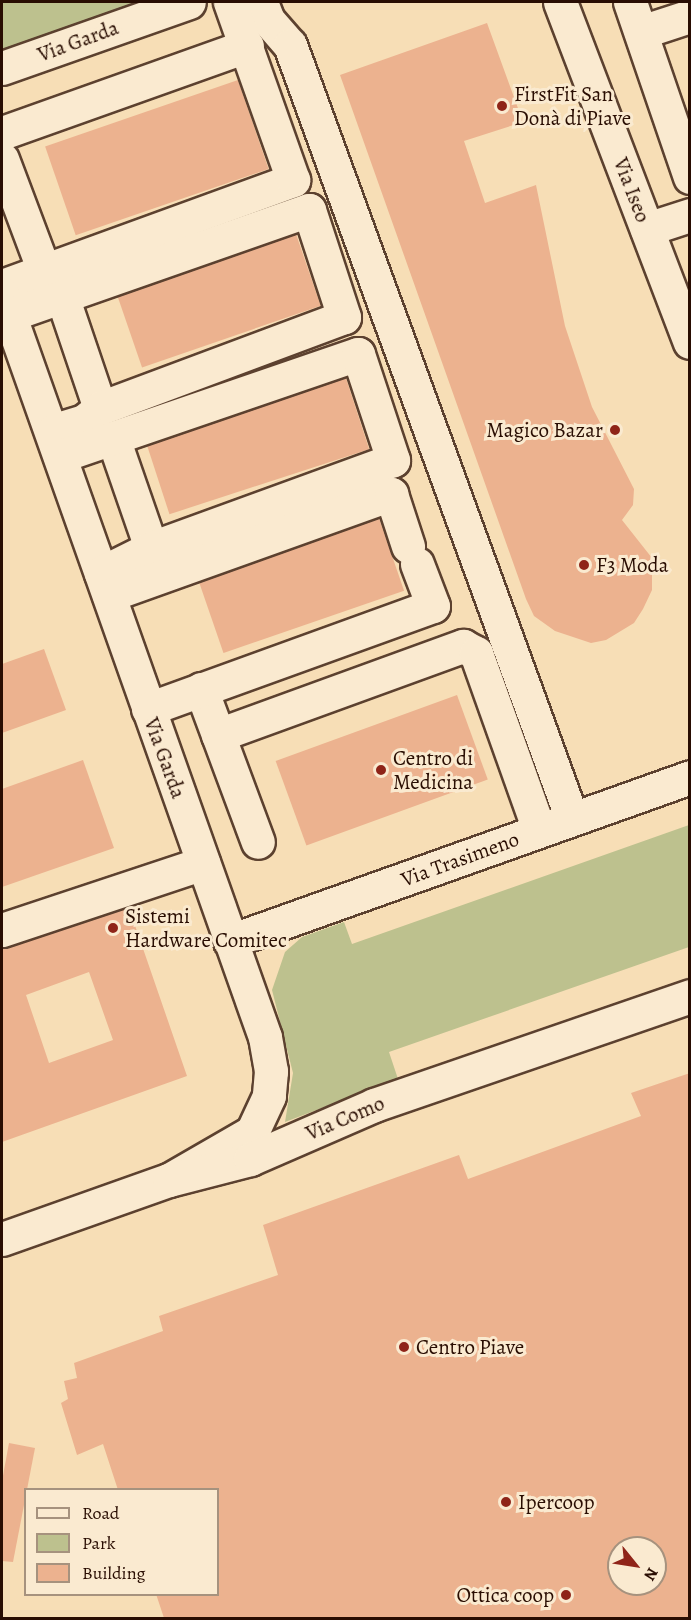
<!DOCTYPE html>
<html>
<head>
<meta charset="utf-8">
<style>
  body { margin:0 }
  #map { position:relative; width:691px; height:1620px; overflow:hidden; background:#f7deb6; font-family:Alegreya,serif }
  div>[style] { position:absolute }
  .green>* { inset:0; background:#bdc18e }
  .building>* { inset:0; background:#ecb28f; transform-origin:0 0 }
  .roads { filter:drop-shadow(2px 0 #5c412f) drop-shadow(-2px 0 #5c412f) drop-shadow(0 2px #5c412f) drop-shadow(0 -2px #5c412f) }
  .minor>* { height:33px; margin:-16.5px; padding:0 16.5px; transform-origin:16.5px; border-radius:16.5px; background:#faead0 }
  .dots>* { width:16px; height:16px; translate:-50% -50%; box-sizing:border-box; border:3px solid #faead0; border-radius:50% }
  span { translate:-50% -50%; white-space:nowrap; text-align:center; line-height:1.15; -webkit-text-stroke:6px #faead0; paint-order:stroke }
  .street-label { font-size:21px; color:#290d02 }
  .poi-label { font-size:21px; color:#290d02 }
  .left { translate:0 -50%; text-align:left }
  .right { translate:-100% -50%; text-align:right }
  .frame { position:absolute; inset:0; border:3px solid #290d02; pointer-events:none }
  .legend { position:absolute; left:24px; top:1488px; width:195px; height:108px; box-sizing:border-box; background:#faead0; border:2px solid #a6927e; margin:0; padding:8px 10px; list-style:none; font-size:18px; color:#290d02 }
  .legend li { display:flex; align-items:center; gap:12px; height:30px }
  .legend b { width:30px; border:2px solid #a6927e }
  .north { position:absolute; left:607px; top:1536px; width:60px; height:60px; box-sizing:border-box; background:#faead0; border:2px solid #a6927e; border-radius:50%; rotate:120deg; font-size:16px; font-weight:700; line-height:24px; text-align:center; color:#290d02 }
  .north::after { content:''; display:block; margin:auto; width:21px; height:27px; background:#8f2418; clip-path:polygon(50% 0,100% 100%,50% 72%,0 100%) }
</style>
</head>
<body>
<div id="map">
  <div class="green">
    <i style="clip-path:polygon(2px 2px,152px 2px,2px 55px)"></i>
    <i style="clip-path:polygon(689px 825px,689px 947px,389px 1052px,398px 1079px,285px 1122px,293px 1073px,272px 990px,285px 952px,302px 937px,344px 922px,352px 944px)"></i>
  </div>
  <div class="building">
    <i style="clip-path:polygon(487px 23px,523px 122px,464px 141px,485px 203px,536px 185px,565px 326px,592px 407px,634px 489px,633px 505px,622px 520px,652px 558px,652px 590px,643px 609px,634px 623px,606px 640px,591px 643px,555px 631px,534px 616px,526px 599px,340px 75px)"></i>
    <i style="left:238px;top:80px;width:94px;height:204px;rotate:71deg"></i>
    <i style="left:296px;top:234px;width:76px;height:189px;rotate:71deg"></i>
    <i style="left:346px;top:378px;width:75px;height:210px;rotate:72deg"></i>
    <i style="left:379px;top:518px;width:77px;height:191px;rotate:71deg"></i>
    <i style="clip-path:polygon(44px 649px,66px 710px,2px 733px,2px 664px)"></i>
    <i style="left:457px;top:695px;width:90px;height:193px;rotate:70deg"></i>
    <i style="clip-path:polygon(83px 760px,114px 848px,2px 887px,2px 789px)"></i>
    <i style="clip-path:polygon(evenodd,129px 908px,187px 1076px,2px 1142px,2px 948px,129px 908px,89px 972px,113px 1040px,49px 1063px,26px 995px,89px 972px)"></i>
    <i style="clip-path:polygon(evenodd,690px 1073px,690px 1618px,164px 1618px,156px 1594px,218px 1594px,218px 1490px,118px 1490px,103px 1444px,77px 1455px,61px 1403px,68px 1399px,64px 1381px,77px 1378px,74px 1363px,163px 1331px,159px 1316px,278px 1275px,263px 1225px,459px 1155px,468px 1179px,641px 1116px,631px 1093px,690px 1073px,619px 1548px,655px 1548px,655px 1584px,619px 1584px,619px 1548px)"></i>
    <i style="clip-path:polygon(9px 1443px,35px 1448px,13px 1562px,2px 1561px,2px 1481px)"></i>
  </div>
  <div class="roads">
    <div class="minor">
      <i style="left:261px;top:2px;width:19px;rotate:69deg"></i>
      <i style="left:268px;top:20px;width:33px;rotate:49deg"></i>
      <i style="left:290px;top:45px;width:824px;rotate:69.98deg"></i>
      <i style="left:560px;top:2px;width:364px;rotate:69.1deg"></i>
      <i style="left:630px;top:2px;width:185px;rotate:71.1deg"></i>
      <i style="left:641px;top:32px;width:52px;rotate:-18.1deg"></i>
      <i style="left:2px;top:68px;width:198px;rotate:-19.4deg"></i>
      <i style="left:2px;top:133px;width:260px;rotate:-19.6deg"></i>
      <i style="left:2px;top:159px;width:120px;rotate:69.4deg"></i>
      <i style="left:647px;top:229px;width:45px;rotate:-18deg"></i>
      <i style="left:2px;top:286px;width:310px;rotate:-20deg"></i>
      <i style="left:293px;top:180px;width:189px;rotate:-109.5deg"></i>
      <i style="left:2px;top:294px;width:788px;rotate:70.51deg"></i>
      <i style="left:265px;top:1037px;width:35px;rotate:80deg"></i>
      <i style="left:271px;top:1071px;width:25px;rotate:95deg"></i>
      <i style="left:269px;top:1096px;width:40px;rotate:115deg"></i>
      <i style="left:252px;top:1132px;width:96px;rotate:150deg"></i>
      <i style="left:62px;top:296px;width:118px;rotate:71.3deg"></i>
      <i style="left:9px;top:315px;width:318px;rotate:-19.3deg"></i>
      <i style="left:309px;top:210px;width:113px;rotate:71.9deg"></i>
      <i style="left:344px;top:317px;width:260px;rotate:159.5deg"></i>
      <i style="left:100px;top:408px;width:21px;rotate:141deg"></i>
      <i style="left:84px;top:421px;width:31px;rotate:163deg"></i>
      <i style="left:113px;top:438px;width:116px;rotate:70.9deg"></i>
      <i style="left:60px;top:456px;width:315px;rotate:-18.9deg"></i>
      <i style="left:358px;top:354px;width:112px;rotate:71.7deg"></i>
      <i style="left:393px;top:460px;width:258px;rotate:160deg"></i>
      <i style="left:151px;top:548px;width:56px;rotate:153.4deg"></i>
      <i style="left:109px;top:595px;width:300px;rotate:-19.7deg"></i>
      <i style="left:391px;top:494px;width:55px;rotate:71.9deg"></i>
      <i style="left:201px;top:689px;width:163px;rotate:69.6deg"></i>
      <i style="left:148px;top:709px;width:303px;rotate:-19.9deg"></i>
      <i style="left:433px;top:606px;width:45px;rotate:-110.9deg"></i>
      <i style="left:218px;top:735px;width:261px;rotate:-20deg"></i>
      <i style="left:463px;top:646px;width:15px;rotate:28deg"></i>
      <i style="left:476px;top:653px;width:188px;rotate:70.4deg"></i>
      <i style="left:2px;top:930px;width:212px;rotate:-18.4deg"></i>
      <i style="left:230px;top:941px;width:488px;rotate:-19.6deg"></i>
      <i style="left:2px;top:1239px;width:177px;rotate:-19.5deg"></i>
      <i style="left:169px;top:1180px;width:84px;rotate:-14.5deg"></i>
      <i style="left:250px;top:1159px;width:135px;rotate:-23.5deg"></i>
      <i style="left:374px;top:1105px;width:334px;rotate:-19deg"></i>
    </div>
  </div>
  <div class="dots">
    <i style="left:502px;top:106px;background:#8f2418"></i>
    <i style="left:615px;top:430px;background:#8f2418"></i>
    <i style="left:584px;top:565px;background:#8f2418"></i>
    <i style="left:381px;top:770px;background:#8f2418"></i>
    <i style="left:113px;top:928px;background:#8f2418"></i>
    <i style="left:404px;top:1347px;background:#8f2418"></i>
    <i style="left:506px;top:1502px;background:#8f2418"></i>
    <i style="left:566px;top:1595px;background:#8f2418"></i>
  </div>
  <div class="street-label">
    <span style="left:78px;top:41px;rotate:-20deg">Via Garda</span>
    <span style="left:632px;top:190px;rotate:69deg">Via Iseo</span>
    <span style="left:165px;top:758px;rotate:70deg">Via Garda</span>
    <span style="left:460px;top:859px;rotate:-20deg">Via Trasimeno</span>
    <span style="left:345px;top:1118px;rotate:-23deg">Via Como</span>
  </div>
  <div class="poi-label">
    <span class="left" style="left:514px;top:106px">FirstFit San<br>Donà di Piave</span>
    <span class="right" style="left:603px;top:430px">Magico Bazar</span>
    <span class="left" style="left:596px;top:565px">F3 Moda</span>
    <span class="left" style="left:393px;top:770px">Centro di<br>Medicina</span>
    <span class="left" style="left:125px;top:928px">Sistemi<br>Hardware Comitec</span>
    <span class="left" style="left:416px;top:1347px">Centro Piave</span>
    <span class="left" style="left:518px;top:1502px">Ipercoop</span>
    <span class="right" style="left:554px;top:1595px">Ottica coop</span>
  </div>
  <div class="frame"></div>
  <ul class="legend">
  <li><b style="height:8px;background:#faead0"></b>Road</li>
  <li><b style="height:16px;background:#bdc18e"></b>Park</li>
  <li><b style="height:16px;background:#ecb28f"></b>Building</li>
  </ul>
  <div class="north">N</div>
</div>
</body>
</html>
